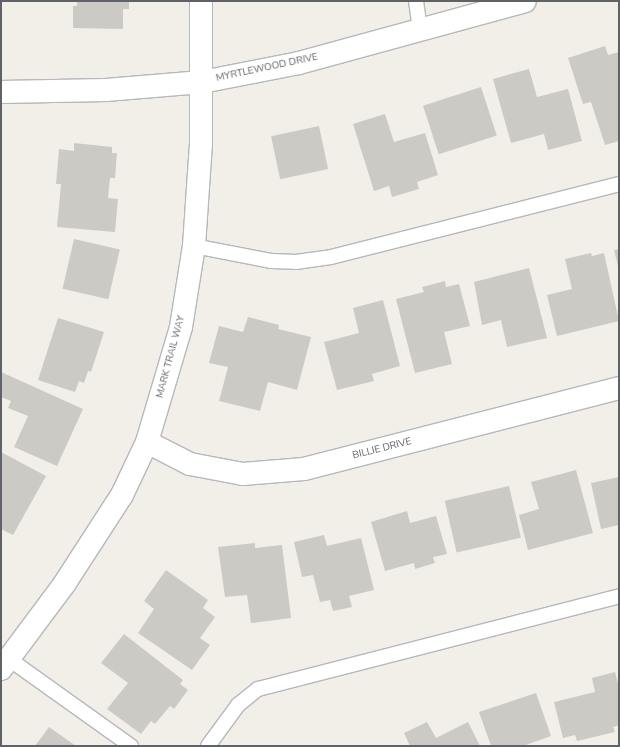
<!DOCTYPE html>
<html>
<head>
<meta charset="utf-8">
<style>
  body { margin:0 }
  #map { position:relative; width:620px; height:747px; overflow:hidden; background:#f1efe8; font-family:"Nunito Sans",sans-serif }
  div>[style] { position:absolute }
  .building>* { inset:0; background:#cccac5; transform-origin:0 0 }
  .roads { filter:drop-shadow(1px 0 #b5b8bc) drop-shadow(-1px 0 #b5b8bc) drop-shadow(0 1px #b5b8bc) drop-shadow(0 -1px #b5b8bc) }
  .service>* { height:14px; margin:-7px; padding:0 7px; transform-origin:7px; border-radius:7px; background:#fff }
  .minor>* { height:22px; margin:-11px; padding:0 11px; transform-origin:11px; border-radius:11px; background:#fff }
  .tertiary>* { height:22px; margin:-11px; padding:0 11px; transform-origin:11px; border-radius:11px; background:#fff }
  span { translate:-50% -50%; white-space:nowrap; text-align:center; line-height:1.15; -webkit-text-stroke:3px #fff; paint-order:stroke }
  .street-label { font-size:10px; color:#5f6368 }
  .frame { position:absolute; inset:0; border:2px solid #5f6368; pointer-events:none }
</style>
</head>
<body>
<div id="map">
  <div class="building">
    <i style="clip-path:polygon(77px 1px,129px 1px,129px 9px,123px 9px,123px 29px,73px 28px,73px 6px,77px 6px)"></i>
    <i style="clip-path:polygon(605px 46px,608px 55px,619px 52px,619px 141px,605px 145px,591px 102px,583px 104px,568px 58px)"></i>
    <i style="clip-path:polygon(529px 69px,537px 97px,568px 89px,582px 141px,548px 150px,544px 134px,511px 143px,493px 79px)"></i>
    <i style="left:481px;top:87px;width:51px;height:61px;rotate:72deg"></i>
    <i style="clip-path:polygon(385px 114px,394px 142px,425px 133px,438px 175px,417px 182px,419px 189px,392px 197px,389px 186px,374px 191px,353px 124px)"></i>
    <i style="left:319px;top:126px;width:44px;height:49px;rotate:78deg"></i>
    <i style="clip-path:polygon(74px 143px,112px 147px,112px 153px,117px 153px,115px 178px,110px 178px,108px 198px,118px 199px,115px 232px,57px 227px,61px 184px,56px 184px,59px 149px,74px 151px)"></i>
    <i style="left:74px;top:239px;width:47px;height:51px;rotate:13deg"></i>
    <i style="clip-path:polygon(619px 249px,619px 266px,618px 266px,614px 250px)"></i>
    <i style="clip-path:polygon(591px 253px,592px 256px,604px 253px,619px 321px,557px 336px,547px 295px,572px 289px,565px 259px)"></i>
    <i style="clip-path:polygon(529px 268px,547px 338px,507px 347px,501px 320px,482px 325px,474px 282px)"></i>
    <i style="clip-path:polygon(445px 281px,446px 287px,459px 284px,470px 326px,444px 332px,452px 364px,415px 373px,396px 299px,424px 292px,422px 287px)"></i>
    <i style="clip-path:polygon(383px 300px,400px 366px,372px 374px,374px 381px,337px 390px,324px 342px,359px 333px,353px 308px)"></i>
    <i style="clip-path:polygon(248px 317px,279px 325px,278px 329px,311px 337px,297px 390px,268px 382px,260px 411px,219px 401px,228px 367px,209px 363px,219px 326px,243px 332px)"></i>
    <i style="clip-path:polygon(58px 318px,104px 332px,91px 372px,88px 371px,84px 383px,79px 381px,75px 392px,38px 380px)"></i>
    <i style="clip-path:polygon(1px 372px,83px 409px,57px 466px,14px 447px,28px 416px,8px 408px,11px 401px,1px 397px)"></i>
    <i style="clip-path:polygon(1px 452px,46px 476px,13px 535px,1px 529px)"></i>
    <i style="clip-path:polygon(576px 470px,593px 533px,528px 550px,519px 515px,539px 509px,531px 482px)"></i>
    <i style="clip-path:polygon(619px 477px,619px 525px,601px 529px,591px 483px)"></i>
    <i style="left:509px;top:486px;width:53px;height:66px;rotate:77deg"></i>
    <i style="clip-path:polygon(407px 511px,410px 523px,436px 516px,447px 554px,433px 557px,435px 563px,415px 569px,414px 563px,385px 571px,371px 522px)"></i>
    <i style="clip-path:polygon(324px 535px,327px 546px,361px 538px,374px 590px,349px 596px,352px 607px,333px 611px,330px 600px,320px 602px,313px 575px,302px 577px,294px 542px)"></i>
    <i style="clip-path:polygon(255px 543px,255px 548px,282px 545px,291px 618px,251px 623px,247px 595px,225px 597px,218px 547px)"></i>
    <i style="clip-path:polygon(166px 570px,208px 600px,203px 608px,215px 617px,200px 638px,210px 645px,192px 670px,138px 633px,154px 609px,144px 601px)"></i>
    <i style="clip-path:polygon(124px 634px,183px 680px,180px 684px,188px 690px,174px 709px,170px 706px,155px 724px,151px 721px,141px 734px,107px 709px,128px 683px,101px 663px)"></i>
    <i style="clip-path:polygon(615px 672px,619px 687px,619px 725px,613px 727px,615px 732px,577px 741px,575px 735px,563px 738px,554px 702px,595px 692px,592px 678px)"></i>
    <i style="clip-path:polygon(536px 693px,551px 736px,523px 746px,491px 746px,479px 712px)"></i>
    <i style="clip-path:polygon(427px 722px,436px 738px,468px 722px,480px 746px,410px 746px,404px 733px)"></i>
    <i style="clip-path:polygon(49px 727px,76px 746px,35px 746px)"></i>
  </div>
  <div class="roads">
    <div class="service">
      <i style="left:416px;top:1px;width:29px;rotate:82deg"></i>
      <i style="left:194px;top:246px;width:78px;rotate:11deg"></i>
      <i style="left:271px;top:261px;width:25px;rotate:2deg"></i>
      <i style="left:296px;top:262px;width:35px;rotate:-8deg"></i>
      <i style="left:331px;top:257px;width:297px;rotate:-14.2deg"></i>
      <i style="left:9px;top:659px;width:150px;rotate:35.5deg"></i>
      <i style="left:208px;top:746px;width:51px;rotate:-53.8deg"></i>
      <i style="left:238px;top:705px;width:26px;rotate:-39deg"></i>
      <i style="left:258px;top:689px;width:373px;rotate:-14.4deg"></i>
    </div>
    <div class="minor">
      <i style="left:1px;top:92px;width:105px;rotate:-1.1deg"></i>
      <i style="left:106px;top:90px;width:96px;rotate:-4.8deg"></i>
      <i style="left:202px;top:82px;width:99px;rotate:-11.1deg"></i>
      <i style="left:299px;top:63px;width:234px;rotate:-15.3deg"></i>
      <i style="left:147px;top:442px;width:48px;rotate:27.1deg"></i>
      <i style="left:190px;top:464px;width:54px;rotate:10.7deg"></i>
      <i style="left:243px;top:474px;width:61px;rotate:-4.7deg"></i>
      <i style="left:304px;top:469px;width:325px;rotate:-14.4deg"></i>
    </div>
    <div class="tertiary">
      <i style="left:1px;top:669px;width:107px;rotate:-53.3deg"></i>
      <i style="left:65px;top:583px;width:105px;rotate:-57.1deg"></i>
      <i style="left:122px;top:495px;width:59px;rotate:-64.7deg"></i>
      <i style="left:147px;top:442px;width:120px;rotate:-73.5deg"></i>
      <i style="left:181px;top:327px;width:82px;rotate:-80.9deg"></i>
      <i style="left:194px;top:246px;width:103px;rotate:-86.1deg"></i>
      <i style="left:201px;top:143px;width:142px;rotate:-90deg"></i>
    </div>
  </div>
  <div class="street-label">
    <span style="left:267px;top:68px;rotate:-12deg">MYRTLEWOOD DRIVE</span>
    <span style="left:171px;top:357px;rotate:-75deg">MARK TRAIL WAY</span>
    <span style="left:382px;top:449px;rotate:-14deg">BILLIE DRIVE</span>
  </div>
  <div class="frame"></div>
</div>
</body>
</html>
